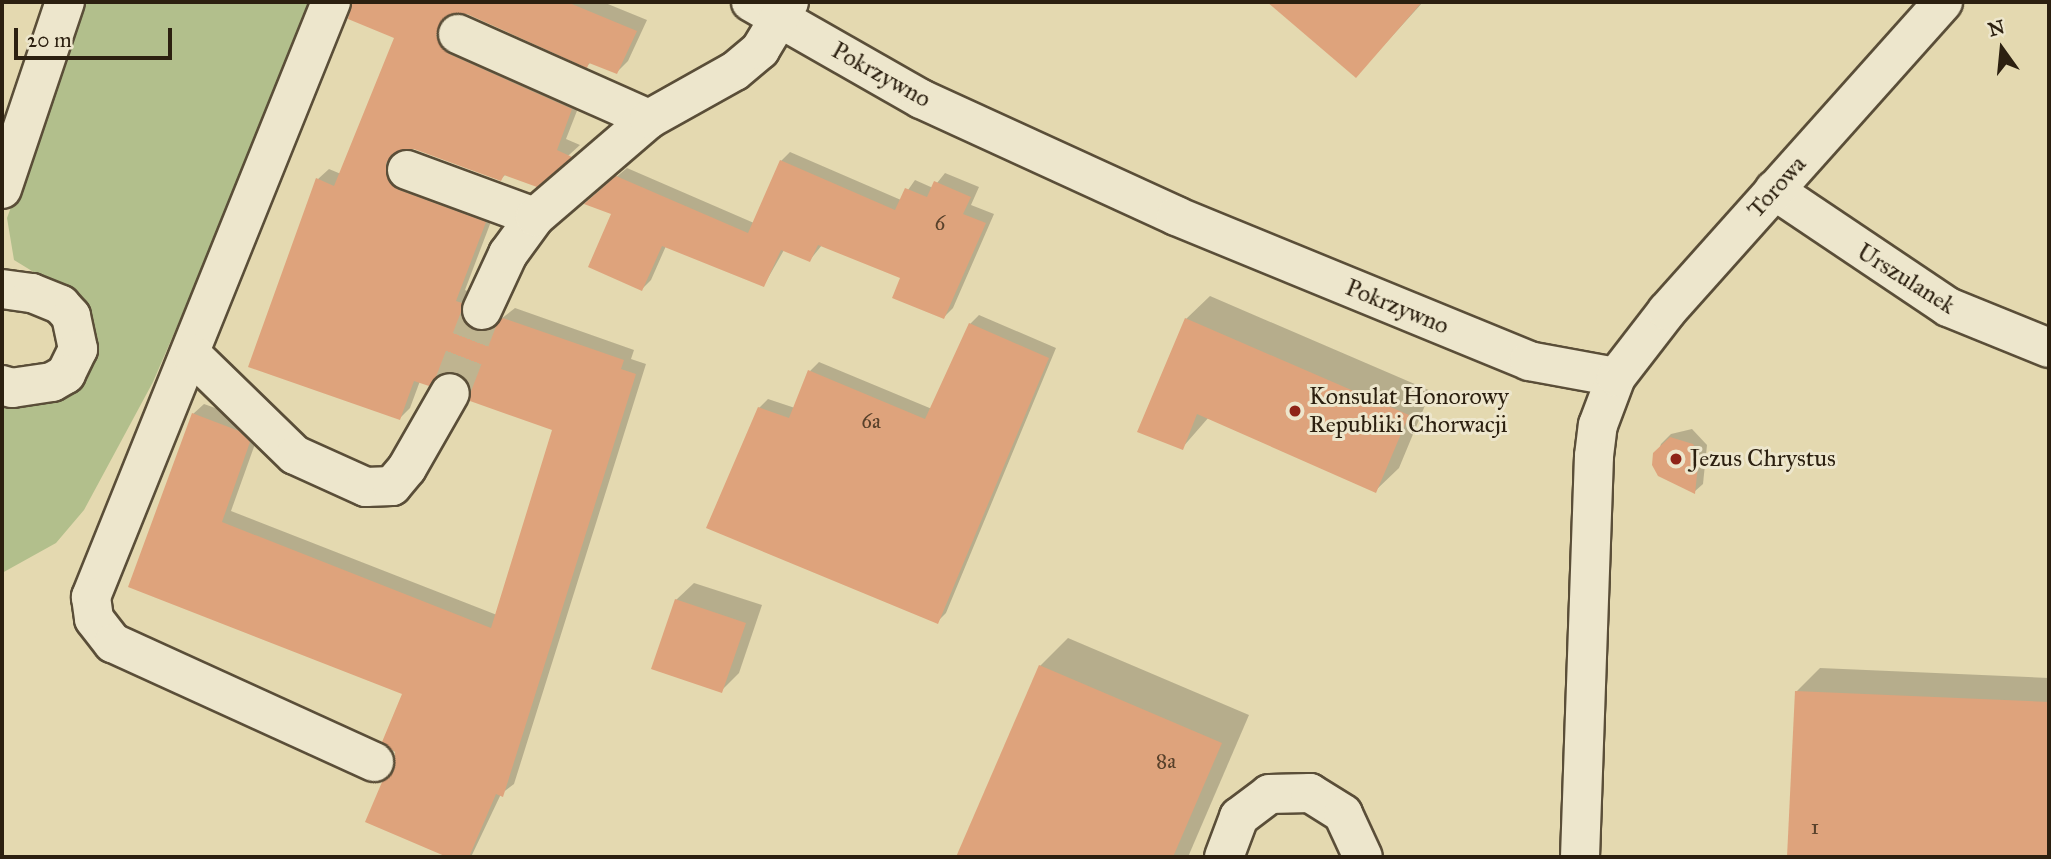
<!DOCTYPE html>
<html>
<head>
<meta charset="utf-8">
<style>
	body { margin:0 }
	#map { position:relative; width:2051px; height:859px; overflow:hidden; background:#e4d9b0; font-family:"IM FELL Great Primer",serif }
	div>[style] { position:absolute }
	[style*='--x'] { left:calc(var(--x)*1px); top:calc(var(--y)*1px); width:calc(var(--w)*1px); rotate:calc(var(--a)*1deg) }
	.green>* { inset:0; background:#b2bf8c }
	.shadow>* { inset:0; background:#0003 }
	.building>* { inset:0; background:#dea37c }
	.minor-tunnel>* { height:38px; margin-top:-19px; transform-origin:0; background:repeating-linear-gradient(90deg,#bfb490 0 38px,transparent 0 57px) }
	.roads { filter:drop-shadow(2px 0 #5a4e38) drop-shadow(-2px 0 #5a4e38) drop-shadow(0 2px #5a4e38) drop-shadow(0 -2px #5a4e38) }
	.minor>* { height:38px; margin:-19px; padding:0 19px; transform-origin:19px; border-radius:19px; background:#ede6cc }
	.dots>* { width:19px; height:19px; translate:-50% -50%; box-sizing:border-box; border:4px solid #ede6cc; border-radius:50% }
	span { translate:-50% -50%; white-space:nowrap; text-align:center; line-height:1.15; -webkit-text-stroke:6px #ede6cc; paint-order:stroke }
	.number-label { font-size:21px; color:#58412b }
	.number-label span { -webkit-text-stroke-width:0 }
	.street-label { font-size:24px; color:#2c2010 }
	.poi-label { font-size:24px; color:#2c2010 }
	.left { translate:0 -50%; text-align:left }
	.frame { position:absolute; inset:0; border:4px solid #2c2010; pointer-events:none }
	.north { position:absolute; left:1967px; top:14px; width:70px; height:70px; -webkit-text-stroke:5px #ede6cc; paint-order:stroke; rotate:345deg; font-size:19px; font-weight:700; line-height:28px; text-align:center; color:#2c2010 }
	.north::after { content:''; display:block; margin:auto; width:24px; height:32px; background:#2c2010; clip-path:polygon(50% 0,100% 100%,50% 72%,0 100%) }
	.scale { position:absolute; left:14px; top:28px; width:158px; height:32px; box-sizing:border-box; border:4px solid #2c2010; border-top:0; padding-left:9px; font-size:21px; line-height:24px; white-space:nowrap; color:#2c2010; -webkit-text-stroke:5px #ede6cc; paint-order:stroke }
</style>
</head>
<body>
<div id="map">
	<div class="green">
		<div style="clip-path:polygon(86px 2px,317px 2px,153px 382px,84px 510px,56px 543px,2px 573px,2px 403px,78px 375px,63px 290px,14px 260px,7px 218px)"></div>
	</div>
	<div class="shadow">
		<div style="clip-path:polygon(368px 2px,603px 2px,647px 20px,628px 61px,617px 72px,591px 62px,587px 66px,467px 12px,451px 14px,446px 24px,582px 98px,566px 139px,580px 145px,536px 185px,506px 174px,501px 179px,414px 148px,396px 151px,400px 173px,495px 211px,465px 290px,472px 293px,475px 312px,497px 322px,515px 308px,634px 350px,631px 359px,646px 364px,514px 784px,501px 794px,471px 857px,452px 857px,367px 821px,396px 770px,405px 693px,130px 586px,193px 414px,204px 404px,249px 420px,260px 430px,231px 511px,497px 615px,554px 429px,451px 369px,440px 372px,428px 384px,420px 381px,410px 408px,400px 418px,318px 179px,329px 169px,341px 174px,396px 37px,360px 22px)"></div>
		<div style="clip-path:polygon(1270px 2px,1423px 2px,1356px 76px)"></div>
		<div style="clip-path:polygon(790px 152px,901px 200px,915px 180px,933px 188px,945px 173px,979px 187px,971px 205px,994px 214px,953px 308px,944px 317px,903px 277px,822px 245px,810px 260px,784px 250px,764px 285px,666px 246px,651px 280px,642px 289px,613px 213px,595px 195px,627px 168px,754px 223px,781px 161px)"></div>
		<div style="clip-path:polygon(1210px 296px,1431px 391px,1399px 468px,1375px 491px,1209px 417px,1182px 448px,1186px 319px)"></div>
		<div style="clip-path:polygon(979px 315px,1056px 348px,946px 613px,937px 622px,759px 408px,768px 399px,795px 408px,810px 371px,819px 362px,932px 409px,970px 324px)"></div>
		<div style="clip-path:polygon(1692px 429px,1707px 445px,1703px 484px,1694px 492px,1654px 464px,1661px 444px,1671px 434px)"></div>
		<div style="clip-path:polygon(694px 583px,762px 605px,739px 673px,721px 691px,676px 600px)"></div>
		<div style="clip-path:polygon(1068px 638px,1249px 715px,1188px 857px,958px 857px,1040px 666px)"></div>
		<div style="clip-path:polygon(1820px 668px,2049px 678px,2049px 857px,1789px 857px,1796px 692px)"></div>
	</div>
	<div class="building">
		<div style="clip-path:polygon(352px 2px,567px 2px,637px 31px,617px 74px,589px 63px,587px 68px,467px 14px,446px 16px,436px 36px,449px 54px,572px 109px,557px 150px,572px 157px,537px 187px,504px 175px,501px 181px,414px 149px,394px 153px,386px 163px,390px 183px,399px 190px,486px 222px,456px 301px,462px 303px,465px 323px,485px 332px,503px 318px,624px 360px,621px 369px,636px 374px,503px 797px,496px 794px,469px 857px,447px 857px,365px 822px,382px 782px,394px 770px,395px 752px,382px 742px,402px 694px,128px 587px,192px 413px,239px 431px,250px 442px,222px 522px,491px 628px,552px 430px,470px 401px,468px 381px,451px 371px,438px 374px,429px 386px,414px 381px,400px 420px,248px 367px,316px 178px,334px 186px,394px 38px,348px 19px)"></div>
		<div style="clip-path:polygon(1267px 2px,1422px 2px,1356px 78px)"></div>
		<div style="clip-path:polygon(780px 160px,895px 210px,905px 188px,927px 197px,934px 181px,971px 197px,963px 214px,986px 223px,944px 319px,892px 298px,900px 278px,818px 245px,810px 262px,781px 250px,764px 287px,662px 246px,642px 291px,588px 267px,611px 214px,584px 204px,616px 176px,748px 233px)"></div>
		<div style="clip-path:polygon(1185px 318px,1409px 415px,1376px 493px,1197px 414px,1183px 450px,1137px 432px)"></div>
		<div style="clip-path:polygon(969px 323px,1049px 358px,938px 624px,706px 528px,758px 407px,789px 418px,808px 370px,925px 419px)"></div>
		<div style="clip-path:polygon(1670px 437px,1693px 444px,1699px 455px,1695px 494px,1658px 476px,1652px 465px,1653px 453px)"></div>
		<div style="clip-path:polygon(675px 599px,746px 623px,722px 693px,651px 669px)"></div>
		<div style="clip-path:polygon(1039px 665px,1222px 743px,1173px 857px,956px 857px)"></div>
		<div style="clip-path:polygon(1795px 691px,2049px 702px,2049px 857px,1787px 857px)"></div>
	</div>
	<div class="minor-tunnel">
		<div style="--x:450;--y:393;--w:89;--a:-68.9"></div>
	</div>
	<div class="roads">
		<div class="minor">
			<div style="--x:331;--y:2;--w:642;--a:111.97"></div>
			<div style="--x:91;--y:597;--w:22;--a:82"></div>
			<div style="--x:94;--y:619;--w:31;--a:52"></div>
			<div style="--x:113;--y:643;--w:287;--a:24.5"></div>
			<div style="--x:751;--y:2;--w:196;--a:29.7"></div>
			<div style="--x:921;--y:99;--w:281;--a:24.6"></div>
			<div style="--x:1176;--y:216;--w:382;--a:22.3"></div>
			<div style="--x:1529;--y:361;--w:88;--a:10.4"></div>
			<div style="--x:458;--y:34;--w:209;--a:24"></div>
			<div style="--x:407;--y:170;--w:136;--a:20.2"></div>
			<div style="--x:2;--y:189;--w:197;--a:-71.4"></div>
			<div style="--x:1774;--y:190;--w:210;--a:33.9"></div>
			<div style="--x:1948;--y:307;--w:109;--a:22.1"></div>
			<div style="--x:2;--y:289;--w:30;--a:8"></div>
			<div style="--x:32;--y:293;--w:31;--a:22"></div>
			<div style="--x:61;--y:305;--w:15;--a:48"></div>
			<div style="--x:71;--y:316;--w:34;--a:78"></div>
			<div style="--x:78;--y:349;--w:28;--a:116"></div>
			<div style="--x:66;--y:374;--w:16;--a:150"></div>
			<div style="--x:52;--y:382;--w:40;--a:171.5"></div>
			<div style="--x:12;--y:388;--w:10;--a:-163"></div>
			<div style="--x:482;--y:310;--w:62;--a:-65.1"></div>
			<div style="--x:508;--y:254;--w:46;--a:-53.9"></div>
			<div style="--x:535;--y:217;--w:150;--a:-40.7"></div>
			<div style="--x:649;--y:119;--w:98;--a:-29.2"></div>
			<div style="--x:735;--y:71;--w:33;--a:-40"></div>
			<div style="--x:760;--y:50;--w:56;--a:-58.9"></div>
			<div style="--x:190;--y:353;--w:146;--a:44.2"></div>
			<div style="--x:295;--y:455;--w:78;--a:24.3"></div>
			<div style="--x:366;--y:487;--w:26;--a:-2"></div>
			<div style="--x:392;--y:486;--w:23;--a:-50"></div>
			<div style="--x:407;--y:468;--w:86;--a:-60.2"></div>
			<div style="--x:1224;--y:857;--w:43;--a:-69.4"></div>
			<div style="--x:1239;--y:817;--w:38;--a:-37"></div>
			<div style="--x:1269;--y:794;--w:41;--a:-1.4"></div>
			<div style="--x:1310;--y:793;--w:39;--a:32"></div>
			<div style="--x:1343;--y:814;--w:47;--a:65.1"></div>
			<div style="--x:1580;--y:857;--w:401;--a:-88"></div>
			<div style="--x:1594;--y:456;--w:31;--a:-83"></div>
			<div style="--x:1598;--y:425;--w:51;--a:-69.4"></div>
			<div style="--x:1616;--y:377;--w:83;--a:-52.3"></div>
			<div style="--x:1667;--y:311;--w:414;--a:-48.2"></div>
		</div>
	</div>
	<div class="dots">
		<div style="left:1295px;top:411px;background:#8f2418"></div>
		<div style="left:1676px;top:459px;background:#8f2418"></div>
	</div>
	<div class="number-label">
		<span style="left:940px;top:223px">6</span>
		<span style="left:871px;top:421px">6a</span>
		<span style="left:1166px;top:761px">8a</span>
		<span style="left:1815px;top:827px">1</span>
	</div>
	<div class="street-label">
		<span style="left:881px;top:75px;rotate:29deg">Pokrzywno</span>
		<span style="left:1777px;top:187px;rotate:-48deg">Torowa</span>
		<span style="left:1906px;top:279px;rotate:32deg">Urszulanek</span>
		<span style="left:1397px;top:307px;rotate:22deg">Pokrzywno</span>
	</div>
	<div class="poi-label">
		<span class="left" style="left:1309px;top:411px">Konsulat Honorowy<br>Republiki Chorwacji</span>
		<span class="left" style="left:1690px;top:459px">Jezus Chrystus</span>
	</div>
	<div class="frame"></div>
	<div class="north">N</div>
	<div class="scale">20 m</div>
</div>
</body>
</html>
